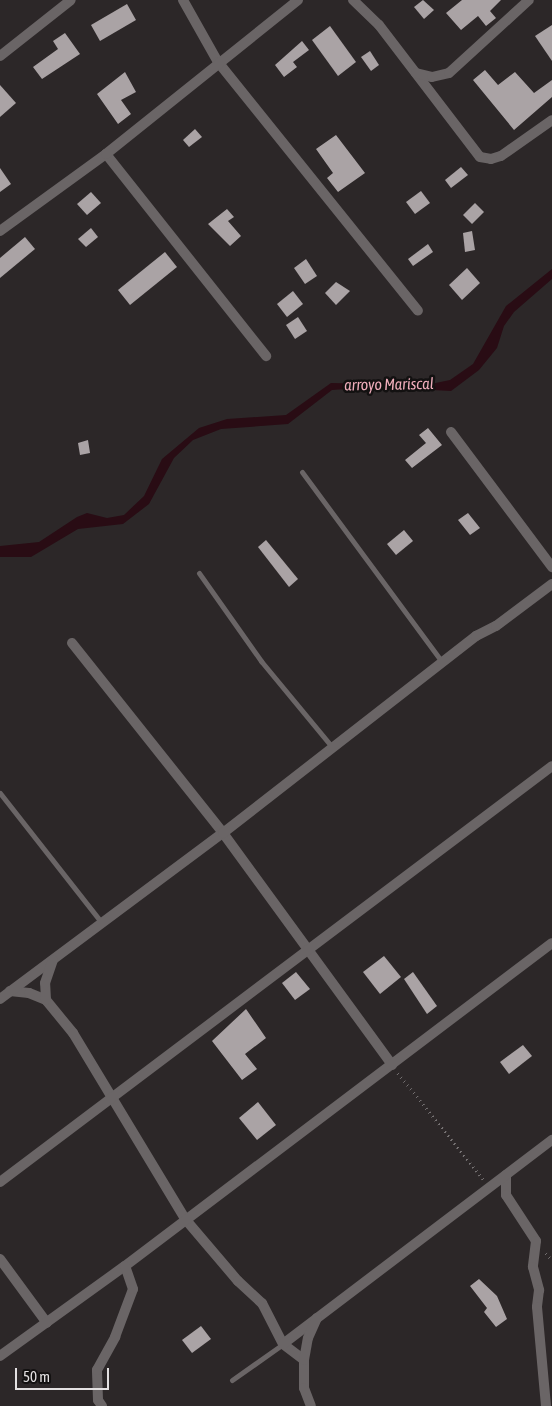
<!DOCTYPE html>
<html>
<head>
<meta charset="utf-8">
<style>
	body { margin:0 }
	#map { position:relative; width:552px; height:1406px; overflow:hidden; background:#2c2728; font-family:"Asap Condensed",sans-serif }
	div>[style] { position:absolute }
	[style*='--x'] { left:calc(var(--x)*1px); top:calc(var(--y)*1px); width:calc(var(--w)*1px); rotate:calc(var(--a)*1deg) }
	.water>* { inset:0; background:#290c14 }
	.building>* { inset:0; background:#aaa3a5 }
	.path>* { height:2.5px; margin-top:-1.25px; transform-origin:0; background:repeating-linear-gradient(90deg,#757172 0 1px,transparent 0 5px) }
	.service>* { height:5px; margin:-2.5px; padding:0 2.5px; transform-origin:2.5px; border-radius:2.5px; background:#6a6566 }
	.minor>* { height:10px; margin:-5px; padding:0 5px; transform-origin:5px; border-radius:5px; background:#6a6566 }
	span { translate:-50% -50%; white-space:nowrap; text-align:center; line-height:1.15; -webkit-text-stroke:5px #131111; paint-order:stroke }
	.water-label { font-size:16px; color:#f0adbb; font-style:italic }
	.scale { position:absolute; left:15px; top:1368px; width:94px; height:22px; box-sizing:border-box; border:2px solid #e3e0e1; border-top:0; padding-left:6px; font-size:15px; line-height:18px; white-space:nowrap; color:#e3e0e1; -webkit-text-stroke:4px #131111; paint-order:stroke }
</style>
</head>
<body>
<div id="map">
	<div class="water">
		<div style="clip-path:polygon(552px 269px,552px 279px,514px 312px,504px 326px,497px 348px,479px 370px,451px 391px,375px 387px,332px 390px,288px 424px,221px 429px,193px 440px,174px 458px,149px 504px,123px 524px,78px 529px,31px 557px,0 557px,0 546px,39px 542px,77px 517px,87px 513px,107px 518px,124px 515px,144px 496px,162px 459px,199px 428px,227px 419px,286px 415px,331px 383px,426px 385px,450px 380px,473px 364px,506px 306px)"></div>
	</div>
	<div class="building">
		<div style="clip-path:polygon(423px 0,434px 10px,424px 19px,414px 7px)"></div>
		<div style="clip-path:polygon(462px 0,501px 0,490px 11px,496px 18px,486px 26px,478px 16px,461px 30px,446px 13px)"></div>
		<div style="clip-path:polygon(127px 4px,136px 20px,100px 41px,91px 25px)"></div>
		<div style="clip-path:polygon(552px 25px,552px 61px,535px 36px)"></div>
		<div style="clip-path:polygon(330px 26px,356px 62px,338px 76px,312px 40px)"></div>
		<div style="clip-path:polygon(65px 33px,80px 54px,42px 79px,33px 67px,58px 49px,53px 41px)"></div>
		<div style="clip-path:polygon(302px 41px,309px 50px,293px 62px,297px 67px,284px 77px,275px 65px)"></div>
		<div style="clip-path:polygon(370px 51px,379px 65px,371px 71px,361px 57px)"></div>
		<div style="clip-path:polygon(485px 70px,498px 85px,515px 72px,534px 93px,552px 80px,552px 97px,514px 130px,473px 80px)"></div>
		<div style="clip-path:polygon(125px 72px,136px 92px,121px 100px,131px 114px,118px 124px,97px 94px)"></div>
		<div style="clip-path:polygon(0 85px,16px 103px,0 117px)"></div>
		<div style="clip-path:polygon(195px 129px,202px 137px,189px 147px,183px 140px)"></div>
		<div style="clip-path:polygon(336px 135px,365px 173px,338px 192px,327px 178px,333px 173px,316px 149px)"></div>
		<div style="clip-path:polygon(461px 167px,468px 175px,451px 188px,445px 180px)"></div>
		<div style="clip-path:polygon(0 168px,11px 184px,0 192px)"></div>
		<div style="clip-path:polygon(421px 191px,430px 203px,415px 214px,406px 202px)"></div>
		<div style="clip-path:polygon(91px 192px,101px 203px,87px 215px,77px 204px)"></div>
		<div style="clip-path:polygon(475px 203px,484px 212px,472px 224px,463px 215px)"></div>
		<div style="clip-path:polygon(227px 209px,234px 217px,228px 221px,241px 236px,230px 246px,208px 224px)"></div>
		<div style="clip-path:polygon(91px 228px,98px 237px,86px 247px,78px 239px)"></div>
		<div style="clip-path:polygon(472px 231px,475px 250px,465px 252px,463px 233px)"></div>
		<div style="clip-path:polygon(25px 237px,35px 249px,0 278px,0 258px)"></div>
		<div style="clip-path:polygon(428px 244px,433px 252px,413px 266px,408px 259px)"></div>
		<div style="clip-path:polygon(165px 252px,177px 267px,130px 305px,118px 290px)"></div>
		<div style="clip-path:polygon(306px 259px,317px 276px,305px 284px,294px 268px)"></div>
		<div style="clip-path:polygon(467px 268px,480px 283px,462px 300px,449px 285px)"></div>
		<div style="clip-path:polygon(336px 282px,350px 291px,336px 305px,325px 293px)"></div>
		<div style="clip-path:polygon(293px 291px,303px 304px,287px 317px,277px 304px)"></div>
		<div style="clip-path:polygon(298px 317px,307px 331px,295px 339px,286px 325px)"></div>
		<div style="clip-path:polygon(428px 428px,442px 445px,412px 468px,405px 460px,426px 443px,419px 435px)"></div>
		<div style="clip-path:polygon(88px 440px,90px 453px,80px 455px,78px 443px)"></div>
		<div style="clip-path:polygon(468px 513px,480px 528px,470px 535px,458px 520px)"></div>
		<div style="clip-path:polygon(404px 530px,413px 541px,396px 555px,387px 544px)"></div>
		<div style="clip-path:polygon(266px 540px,298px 579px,289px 587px,258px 547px)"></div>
		<div style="clip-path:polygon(384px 956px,401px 977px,380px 994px,363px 972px)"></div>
		<div style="clip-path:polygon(296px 972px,310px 989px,295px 1000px,282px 983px)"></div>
		<div style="clip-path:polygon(413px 972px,437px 1006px,427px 1014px,404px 979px)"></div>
		<div style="clip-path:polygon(246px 1009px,266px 1038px,245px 1054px,257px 1069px,242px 1080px,212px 1041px)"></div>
		<div style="clip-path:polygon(523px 1045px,532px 1056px,509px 1074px,500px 1062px)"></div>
		<div style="clip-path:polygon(258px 1102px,276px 1125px,257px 1140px,239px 1118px)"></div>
		<div style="clip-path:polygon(479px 1279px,497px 1296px,507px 1319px,496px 1327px,484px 1312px,487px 1308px,470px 1286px)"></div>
		<div style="clip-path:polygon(201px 1326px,211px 1339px,192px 1353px,182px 1340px)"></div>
	</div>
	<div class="path">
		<div style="--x:398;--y:1073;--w:137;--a:51.2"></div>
		<div style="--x:546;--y:1253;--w:9;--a:49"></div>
	</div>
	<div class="service">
		<div style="--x:302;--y:472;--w:237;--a:53.6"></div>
		<div style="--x:199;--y:573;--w:108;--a:54.8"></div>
		<div style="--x:261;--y:661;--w:113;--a:50.4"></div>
		<div style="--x:0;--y:793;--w:165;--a:51.9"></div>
		<div style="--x:232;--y:1380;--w:62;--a:-35.2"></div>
	</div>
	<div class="minor">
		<div style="--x:183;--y:0;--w:71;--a:60.6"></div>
		<div style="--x:218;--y:62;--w:319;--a:51.2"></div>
		<div style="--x:353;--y:0;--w:36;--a:44"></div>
		<div style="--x:379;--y:25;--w:166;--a:52.6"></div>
		<div style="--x:480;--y:157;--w:11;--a:10"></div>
		<div style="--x:491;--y:159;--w:10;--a:-17"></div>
		<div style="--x:501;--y:156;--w:62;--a:-35.2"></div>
		<div style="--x:0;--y:56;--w:90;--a:-38.3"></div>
		<div style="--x:416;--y:73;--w:16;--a:14"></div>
		<div style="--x:432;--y:77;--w:17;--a:-13"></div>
		<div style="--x:449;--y:73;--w:108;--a:-42.4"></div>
		<div style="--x:106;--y:154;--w:258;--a:51.6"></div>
		<div style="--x:0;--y:231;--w:131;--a:-36"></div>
		<div style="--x:106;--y:154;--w:246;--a:-38.7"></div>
		<div style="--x:451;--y:432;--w:169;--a:53.2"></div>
		<div style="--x:72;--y:643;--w:243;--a:51.5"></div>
		<div style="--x:223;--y:833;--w:287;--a:53.9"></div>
		<div style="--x:10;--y:991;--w:19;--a:6"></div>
		<div style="--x:29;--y:993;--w:18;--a:22"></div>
		<div style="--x:46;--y:1000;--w:43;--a:50.7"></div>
		<div style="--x:73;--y:1033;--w:218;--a:58.9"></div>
		<div style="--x:186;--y:1220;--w:80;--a:49.6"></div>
		<div style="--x:238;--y:1281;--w:33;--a:43"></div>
		<div style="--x:262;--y:1303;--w:46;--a:62.9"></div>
		<div style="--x:283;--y:1344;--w:26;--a:37"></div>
		<div style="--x:304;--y:1360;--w:28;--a:90"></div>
		<div style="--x:304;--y:1388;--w:19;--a:69"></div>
		<div style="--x:0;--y:999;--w:278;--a:-36.7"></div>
		<div style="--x:223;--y:833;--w:321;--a:-37.9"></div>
		<div style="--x:476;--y:636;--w:22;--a:-27"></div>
		<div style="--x:496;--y:626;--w:70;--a:-36.9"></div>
		<div style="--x:46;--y:1000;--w:17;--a:-93"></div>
		<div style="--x:45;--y:983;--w:24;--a:-71"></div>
		<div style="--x:506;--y:1175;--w:20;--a:90"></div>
		<div style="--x:506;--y:1195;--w:55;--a:56.9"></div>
		<div style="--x:536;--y:1241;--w:26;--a:97"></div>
		<div style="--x:533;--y:1267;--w:24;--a:75"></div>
		<div style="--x:539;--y:1290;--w:17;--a:97"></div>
		<div style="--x:537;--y:1307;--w:99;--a:84.8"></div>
		<div style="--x:0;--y:1182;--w:691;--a:-37"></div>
		<div style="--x:0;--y:1259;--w:79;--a:53.7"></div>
		<div style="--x:283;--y:1344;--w:338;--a:-37.2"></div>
		<div style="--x:0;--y:1356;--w:154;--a:-35.8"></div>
		<div style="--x:125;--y:1266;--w:535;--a:-37.11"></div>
		<div style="--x:304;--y:1360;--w:22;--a:-80"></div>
		<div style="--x:308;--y:1338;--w:22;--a:-66"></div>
		<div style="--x:102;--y:1406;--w:7;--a:-124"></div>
		<div style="--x:98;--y:1400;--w:30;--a:-92"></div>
		<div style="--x:97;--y:1370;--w:38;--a:-61"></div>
		<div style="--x:115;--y:1337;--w:51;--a:-69.4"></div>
		<div style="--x:133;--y:1289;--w:24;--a:-109"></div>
	</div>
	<div class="water-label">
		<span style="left:389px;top:384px;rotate:-1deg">arroyo Mariscal</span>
	</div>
	<div class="scale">50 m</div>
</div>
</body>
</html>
